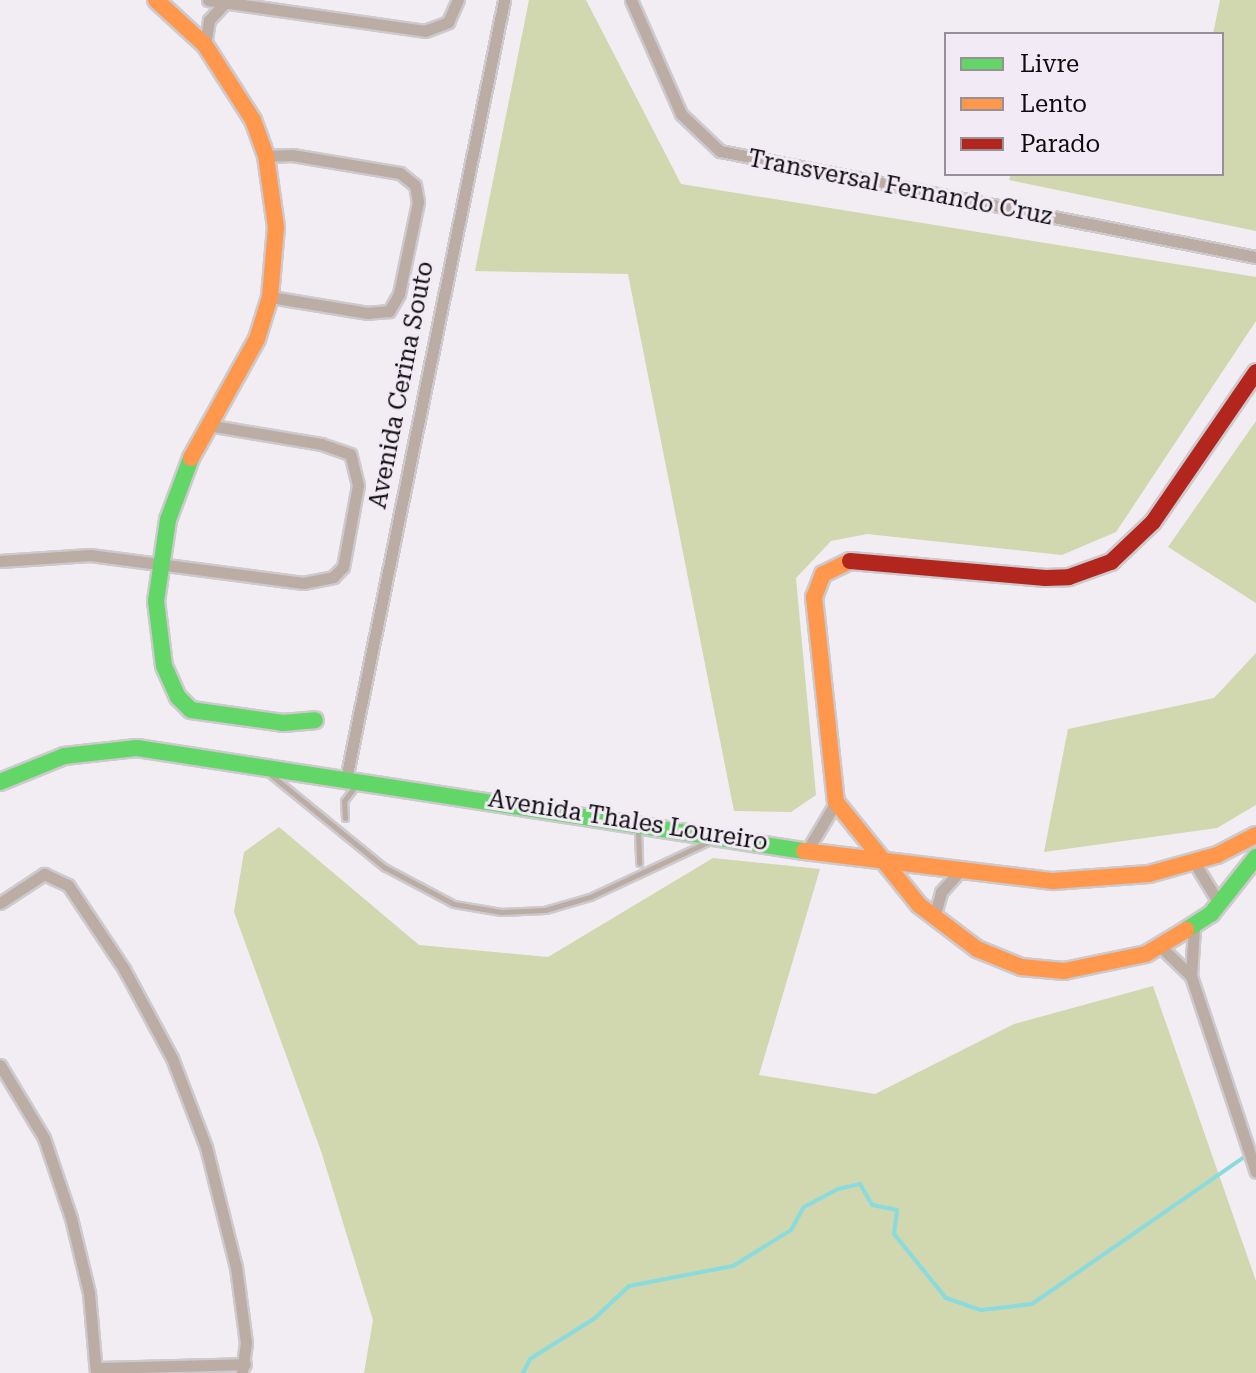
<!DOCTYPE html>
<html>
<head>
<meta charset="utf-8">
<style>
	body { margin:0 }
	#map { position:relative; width:1256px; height:1373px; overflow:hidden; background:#f1edf3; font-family:"Roboto Serif",serif }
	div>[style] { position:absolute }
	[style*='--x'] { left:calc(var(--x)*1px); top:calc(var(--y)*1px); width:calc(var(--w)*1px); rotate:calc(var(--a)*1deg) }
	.forest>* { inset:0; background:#d1d7ae }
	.stream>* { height:4px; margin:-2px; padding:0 2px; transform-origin:2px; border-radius:2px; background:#89dbde }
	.roads { filter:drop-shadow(2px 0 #cdcace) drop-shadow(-2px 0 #cdcace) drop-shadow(0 2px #cdcace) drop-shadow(0 -2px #cdcace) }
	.lane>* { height:5px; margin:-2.5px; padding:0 2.5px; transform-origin:2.5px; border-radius:2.5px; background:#bbaca4 }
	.street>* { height:11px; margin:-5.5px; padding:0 5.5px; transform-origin:5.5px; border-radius:5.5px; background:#bbaca4 }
	.fast>* { height:16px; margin:-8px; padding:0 8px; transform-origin:8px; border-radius:8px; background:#63d668 }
	.slow>* { height:16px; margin:-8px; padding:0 8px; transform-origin:8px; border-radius:8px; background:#ff974d }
	.jam>* { height:16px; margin:-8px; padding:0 8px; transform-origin:8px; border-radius:8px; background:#b3261e }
	span { translate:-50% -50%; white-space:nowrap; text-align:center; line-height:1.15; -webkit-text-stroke:6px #f2ebf5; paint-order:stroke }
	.street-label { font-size:24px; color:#0d0b0e }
	.legend { position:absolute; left:944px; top:32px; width:280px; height:144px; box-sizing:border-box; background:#f2ebf5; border:2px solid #969199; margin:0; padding:10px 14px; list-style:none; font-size:24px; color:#0d0b0e }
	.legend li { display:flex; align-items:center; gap:16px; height:40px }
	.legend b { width:40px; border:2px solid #969199 }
</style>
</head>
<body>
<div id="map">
	<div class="forest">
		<div style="clip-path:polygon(529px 0,586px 0,681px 184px,1256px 277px,1256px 321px,1116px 532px,1062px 555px,867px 534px,831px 541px,796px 578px,816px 795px,791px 812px,734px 811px,628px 274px,475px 271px)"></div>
		<div style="clip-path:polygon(1220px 0,1256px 0,1256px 231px,1009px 180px,1011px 174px,1222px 174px,1222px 34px,1213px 34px)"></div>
		<div style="clip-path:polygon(1256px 421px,1256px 603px,1168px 547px)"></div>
		<div style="clip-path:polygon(1256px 653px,1256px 805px,1217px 828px,1044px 852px,1068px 729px,1214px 698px)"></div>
		<div style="clip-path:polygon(279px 827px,419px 945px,548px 957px,713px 858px,820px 869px,759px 1075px,875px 1094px,1014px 1024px,1153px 986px,1256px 1281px,1256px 1373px,364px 1373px,373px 1320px,321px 1151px,234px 912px,244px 852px)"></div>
	</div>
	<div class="stream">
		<div style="--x:523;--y:1373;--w:16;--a:-63"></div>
		<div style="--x:530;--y:1359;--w:77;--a:-32.2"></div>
		<div style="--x:595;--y:1318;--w:47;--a:-43.3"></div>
		<div style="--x:629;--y:1286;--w:106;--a:-10.9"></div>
		<div style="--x:733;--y:1266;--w:68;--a:-31.8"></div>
		<div style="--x:791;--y:1230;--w:26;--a:-61"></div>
		<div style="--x:804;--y:1207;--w:38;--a:-28"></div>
		<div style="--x:838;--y:1189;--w:23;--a:-13"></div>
		<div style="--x:860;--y:1184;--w:24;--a:60"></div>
		<div style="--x:872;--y:1205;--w:25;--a:11"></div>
		<div style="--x:897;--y:1210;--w:24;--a:97"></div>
		<div style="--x:894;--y:1234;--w:82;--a:50.9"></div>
		<div style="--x:946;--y:1298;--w:37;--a:19"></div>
		<div style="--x:981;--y:1310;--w:51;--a:-6.7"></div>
		<div style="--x:1032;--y:1304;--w:272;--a:-34.7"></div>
	</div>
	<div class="roads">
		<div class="lane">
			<div style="--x:271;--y:775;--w:146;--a:39.2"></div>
			<div style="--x:384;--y:867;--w:79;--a:27.9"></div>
			<div style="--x:454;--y:904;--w:48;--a:9.7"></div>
			<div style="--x:501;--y:912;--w:44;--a:-2.6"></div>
			<div style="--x:545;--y:910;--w:47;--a:-16.1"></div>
			<div style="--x:590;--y:897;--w:130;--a:-25"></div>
			<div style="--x:345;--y:818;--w:17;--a:-93"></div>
			<div style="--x:344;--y:801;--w:20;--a:-53"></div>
			<div style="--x:638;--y:829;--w:34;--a:88"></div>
		</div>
		<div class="street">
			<div style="--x:208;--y:0;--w:219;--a:8.1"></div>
			<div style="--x:425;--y:31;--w:25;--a:-21"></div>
			<div style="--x:448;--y:22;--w:24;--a:-66"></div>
			<div style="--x:631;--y:0;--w:124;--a:66.3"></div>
			<div style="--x:681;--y:114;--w:54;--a:43.5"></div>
			<div style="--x:720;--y:151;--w:546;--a:11.19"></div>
			<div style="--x:205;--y:45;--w:25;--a:-81"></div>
			<div style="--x:209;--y:20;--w:23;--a:-47"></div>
			<div style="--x:266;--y:156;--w:26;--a:-2"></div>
			<div style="--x:292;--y:155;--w:109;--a:9.5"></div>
			<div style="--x:400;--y:173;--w:19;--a:39"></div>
			<div style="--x:415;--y:185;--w:17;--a:80"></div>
			<div style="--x:418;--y:202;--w:94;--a:101.7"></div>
			<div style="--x:399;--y:294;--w:20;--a:120"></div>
			<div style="--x:389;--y:311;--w:21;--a:175"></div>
			<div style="--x:368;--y:313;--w:99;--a:-170.7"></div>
			<div style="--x:0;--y:561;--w:90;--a:-3.8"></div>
			<div style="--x:90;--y:555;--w:215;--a:7.5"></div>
			<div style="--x:303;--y:583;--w:31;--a:-11"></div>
			<div style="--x:333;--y:577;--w:14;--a:-45"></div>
			<div style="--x:343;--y:567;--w:83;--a:-79.6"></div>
			<div style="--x:358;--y:485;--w:32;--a:-104"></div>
			<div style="--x:350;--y:454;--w:31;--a:-161"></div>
			<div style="--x:321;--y:444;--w:115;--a:-170.5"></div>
			<div style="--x:346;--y:779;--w:795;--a:-78.53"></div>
			<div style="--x:808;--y:849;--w:55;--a:-59.2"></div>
			<div style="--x:1194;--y:862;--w:50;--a:58.8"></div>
			<div style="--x:0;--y:903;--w:53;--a:-33.4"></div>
			<div style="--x:44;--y:874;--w:26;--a:25"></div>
			<div style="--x:68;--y:885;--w:101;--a:56.3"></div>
			<div style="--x:124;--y:969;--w:101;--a:61.7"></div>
			<div style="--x:172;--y:1058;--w:95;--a:69.1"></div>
			<div style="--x:206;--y:1147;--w:124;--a:76"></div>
			<div style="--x:236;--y:1267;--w:77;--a:82.5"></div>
			<div style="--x:246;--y:1343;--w:30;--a:98"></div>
			<div style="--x:934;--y:917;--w:26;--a:-74"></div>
			<div style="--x:941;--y:892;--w:28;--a:-48"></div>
			<div style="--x:1194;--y:928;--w:48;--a:93.6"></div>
			<div style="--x:1191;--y:976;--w:206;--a:71.7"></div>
			<div style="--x:1161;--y:947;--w:42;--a:44"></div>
			<div style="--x:0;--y:1065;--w:85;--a:58.9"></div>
			<div style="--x:44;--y:1138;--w:84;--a:71.4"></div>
			<div style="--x:71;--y:1218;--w:77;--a:76.5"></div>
			<div style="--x:89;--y:1293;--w:80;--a:85"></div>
			<div style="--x:96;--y:1368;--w:149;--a:-1.5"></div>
		</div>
		<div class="fast">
			<div style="--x:191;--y:458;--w:66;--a:110.4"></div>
			<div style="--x:168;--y:520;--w:82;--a:98.4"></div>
			<div style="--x:156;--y:601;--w:65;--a:83"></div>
			<div style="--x:164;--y:666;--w:34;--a:66"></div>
			<div style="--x:178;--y:697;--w:18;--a:45"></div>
			<div style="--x:191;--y:710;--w:93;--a:8"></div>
			<div style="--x:283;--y:723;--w:32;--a:-5"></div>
			<div style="--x:0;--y:782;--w:69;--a:-22.1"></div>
			<div style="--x:64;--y:756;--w:73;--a:-6.3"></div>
			<div style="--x:137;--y:748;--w:675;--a:8.78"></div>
			<div style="--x:1186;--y:930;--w:30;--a:-33"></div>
			<div style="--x:1211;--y:914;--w:73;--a:-51.7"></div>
		</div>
		<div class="slow">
			<div style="--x:156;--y:0;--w:67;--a:42.6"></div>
			<div style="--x:205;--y:45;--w:89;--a:57.4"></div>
			<div style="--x:253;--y:120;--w:38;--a:70"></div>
			<div style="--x:266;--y:156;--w:72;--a:82"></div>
			<div style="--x:276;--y:227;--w:70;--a:94.9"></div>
			<div style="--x:270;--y:297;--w:44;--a:107.2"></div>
			<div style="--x:257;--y:339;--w:136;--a:119"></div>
			<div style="--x:850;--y:561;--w:30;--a:154"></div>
			<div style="--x:823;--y:574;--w:25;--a:111"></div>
			<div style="--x:814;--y:597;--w:206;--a:83.9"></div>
			<div style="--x:836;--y:802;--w:132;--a:51.1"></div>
			<div style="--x:919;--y:905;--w:73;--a:37.2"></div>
			<div style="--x:977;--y:949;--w:48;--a:22.2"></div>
			<div style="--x:1021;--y:967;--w:43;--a:5.3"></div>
			<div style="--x:1064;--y:971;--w:84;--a:-11.7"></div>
			<div style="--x:1146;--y:954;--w:47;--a:-31"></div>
			<div style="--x:804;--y:851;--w:251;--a:6.9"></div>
			<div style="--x:1053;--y:881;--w:96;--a:-4.2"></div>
			<div style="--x:1149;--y:874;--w:71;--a:-15.6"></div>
			<div style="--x:1217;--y:855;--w:44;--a:-27.1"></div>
		</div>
		<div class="jam">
			<div style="--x:850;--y:561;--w:196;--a:5"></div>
			<div style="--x:1045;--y:578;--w:24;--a:-2"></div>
			<div style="--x:1069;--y:577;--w:45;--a:-19.7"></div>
			<div style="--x:1111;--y:562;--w:58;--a:-43.6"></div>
			<div style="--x:1153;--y:522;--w:182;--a:-55.5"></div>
		</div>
	</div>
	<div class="street-label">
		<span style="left:900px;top:188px;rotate:11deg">Transversal Fernando Cruz</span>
		<span style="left:402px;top:385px;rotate:-79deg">Avenida Cerina Souto</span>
		<span style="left:628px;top:821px;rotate:9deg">Avenida Thales Loureiro</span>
	</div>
	<ul class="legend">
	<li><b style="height:10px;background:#63d668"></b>Livre</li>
	<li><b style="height:10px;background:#ff974d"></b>Lento</li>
	<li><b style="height:10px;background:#b3261e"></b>Parado</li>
	</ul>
</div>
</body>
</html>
